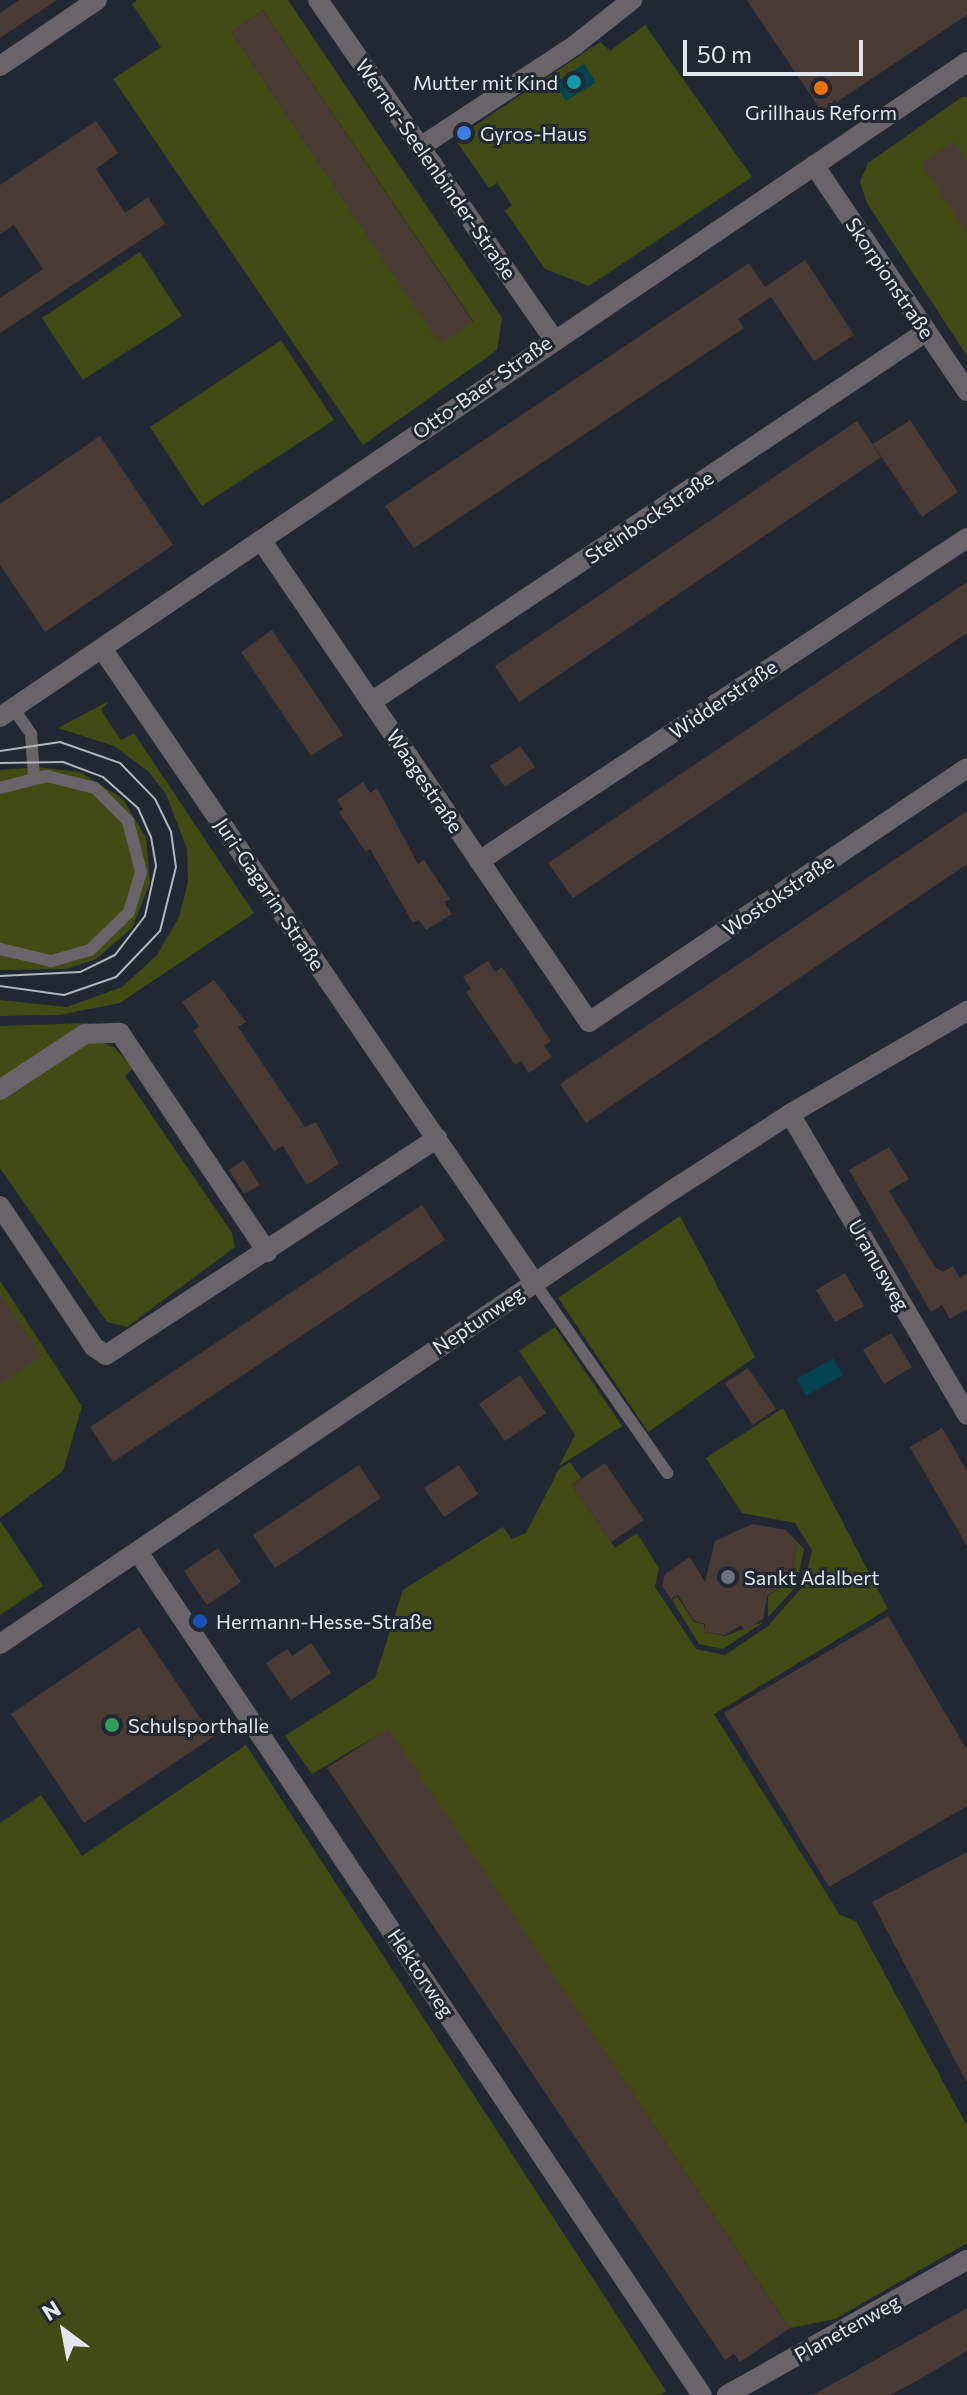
<!DOCTYPE html>
<html>
<head>
<meta charset="utf-8">
<style>
	body { margin:0 }
	#map { position:relative; width:967px; height:2395px; overflow:hidden; background:#212733; font-family:Commissioner,sans-serif }
	div>[style] { position:absolute }
	[style*='--x'] { left:calc(var(--x)*1px); top:calc(var(--y)*1px); width:calc(var(--w)*1px); rotate:calc(var(--a)*1deg) }
	.green>* { inset:0; background:#434b15 }
	.water>* { inset:0; background:#024350 }
	.building>* { inset:0; background:#4a3c34 }
	.lane>* { height:12px; margin:-6px; padding:0 6px; transform-origin:6px; border-radius:6px; background:#68646a }
	.street>* { height:20px; margin:-10px; padding:0 10px; transform-origin:10px; border-radius:10px; background:#68646a }
	.tram>* { height:2px; margin:-1px; padding:0 1px; transform-origin:1px; border-radius:1px; background:#b1b5be }
	.dots>* { width:22px; height:22px; translate:-50% -50%; box-sizing:border-box; border:4px solid #212733; border-radius:50% }
	span { translate:-50% -50%; white-space:nowrap; text-align:center; line-height:1.15; -webkit-text-stroke:6px #212733; paint-order:stroke }
	.poi-label { font-size:20px; color:#e2e6ee }
	.right { translate:-100% -50%; text-align:right }
	.left { translate:0 -50%; text-align:left }
	.street-label { font-size:20px; color:#e2e6ee }
	.north { position:absolute; left:24px; top:2291px; width:80px; height:80px; -webkit-text-stroke:6px #212733; paint-order:stroke; rotate:328deg; font-size:22px; font-weight:700; line-height:32px; text-align:center; color:#e2e6ee }
	.north::after { content:''; display:block; margin:auto; width:28px; height:36px; background:#e2e6ee; clip-path:polygon(50% 0,100% 100%,50% 72%,0 100%) }
	.scale { position:absolute; left:683px; top:40px; width:180px; height:36px; box-sizing:border-box; border:4px solid #e2e6ee; border-top:0; padding-left:10px; font-size:24px; line-height:28px; white-space:nowrap; color:#e2e6ee; -webkit-text-stroke:6px #212733; paint-order:stroke }
</style>
</head>
<body>
<div id="map">
	<div class="green">
		<div style="clip-path:polygon(evenodd,137px 0,288px 0,502px 318px,497px 350px,363px 445px,113px 79px,161px 47px,132px 4px,137px 0,263px 10px,473px 321px,440px 343px,231px 32px,263px 10px)"></div>
		<div style="clip-path:polygon(645px 25px,752px 177px,589px 286px,545px 269px,505px 211px,512px 205px,497px 183px,489px 188px,455px 139px,600px 42px,610px 51px)"></div>
		<div style="clip-path:polygon(962px 97px,967px 97px,967px 356px,867px 203px,860px 182px,868px 163px)"></div>
		<div style="clip-path:polygon(140px 252px,182px 316px,83px 380px,42px 318px)"></div>
		<div style="clip-path:polygon(281px 340px,334px 420px,202px 506px,150px 427px)"></div>
		<div style="clip-path:polygon(109px 701px,101px 710px,121px 740px,134px 733px,254px 913px,120px 1003px,59px 1015px,0 1016px,0 1000px,67px 1007px,122px 987px,157px 955px,179px 917px,188px 882px,187px 849px,166px 794px,148px 771px,114px 746px,58px 728px)"></div>
		<div style="clip-path:polygon(37px 767px,80px 772px,123px 799px,146px 838px,150px 883px,132px 928px,96px 959px,66px 969px,0 970px,0 770px)"></div>
		<div style="clip-path:polygon(89px 1023px,0 1082px,0 1026px)"></div>
		<div style="clip-path:polygon(101px 1042px,115px 1048px,133px 1068px,125px 1076px,232px 1233px,235px 1247px,127px 1327px,107px 1322px,0 1168px,0 1099px,82px 1044px)"></div>
		<div style="clip-path:polygon(680px 1216px,755px 1357px,648px 1432px,558px 1298px)"></div>
		<div style="clip-path:polygon(0 1281px,82px 1406px,63px 1471px,0 1518px)"></div>
		<div style="clip-path:polygon(555px 1327px,622px 1426px,559px 1466px,575px 1435px,519px 1351px)"></div>
		<div style="clip-path:polygon(783px 1408px,888px 1609px,714px 1714px,840px 1915px,856px 1921px,967px 2126px,967px 2243px,835px 2319px,790px 2328px,388px 1729px,312px 1774px,285px 1736px,375px 1678px,403px 1590px,503px 1527px,512px 1539px,526px 1533px,559px 1469px,570px 1462px,581px 1478px,572px 1485px,615px 1548px,637px 1533px,659px 1568px,655px 1587px,696px 1649px,725px 1655px,768px 1626px,804px 1585px,812px 1550px,795px 1523px,742px 1513px,706px 1458px)"></div>
		<div style="clip-path:polygon(0 1521px,43px 1586px,0 1615px)"></div>
		<div style="clip-path:polygon(787px 1531px,804px 1549px,796px 1587px,768px 1617px,768px 1596px,791px 1580px,797px 1546px)"></div>
		<div style="clip-path:polygon(677px 1596px,694px 1622px,704px 1624px,704px 1632px,725px 1636px,765px 1621px,723px 1649px,699px 1644px,672px 1600px)"></div>
		<div style="clip-path:polygon(246px 1745px,666px 2391px,659px 2395px,0 2395px,0 1823px,41px 1795px,82px 1856px)"></div>
	</div>
	<div class="water">
		<div style="clip-path:polygon(584px 64px,596px 82px,566px 101px,554px 83px)"></div>
		<div style="clip-path:polygon(833px 1358px,843px 1375px,806px 1396px,797px 1379px)"></div>
	</div>
	<div class="building">
		<div style="clip-path:polygon(19px 0,57px 0,0 38px,0 13px)"></div>
		<div style="clip-path:polygon(747px 0,967px 0,967px 15px,822px 112px)"></div>
		<div style="clip-path:polygon(263px 10px,473px 322px,440px 344px,231px 32px)"></div>
		<div style="clip-path:polygon(96px 121px,118px 153px,96px 169px,125px 213px,148px 197px,165px 224px,0 333px,0 298px,43px 269px,14px 225px,0 234px,0 185px)"></div>
		<div style="clip-path:polygon(955px 141px,967px 162px,967px 233px,921px 163px)"></div>
		<div style="clip-path:polygon(805px 260px,854px 335px,814px 361px,771px 297px,738px 319px,744px 328px,414px 548px,385px 506px,749px 263px,765px 287px)"></div>
		<div style="clip-path:polygon(910px 420px,958px 492px,922px 517px,873px 444px)"></div>
		<div style="clip-path:polygon(857px 421px,881px 457px,519px 702px,495px 666px)"></div>
		<div style="clip-path:polygon(100px 436px,173px 545px,45px 632px,0 565px,0 504px)"></div>
		<div style="clip-path:polygon(967px 582px,967px 633px,573px 898px,548px 863px)"></div>
		<div style="clip-path:polygon(272px 630px,343px 735px,311px 756px,241px 652px)"></div>
		<div style="clip-path:polygon(520px 746px,535px 767px,505px 787px,490px 766px)"></div>
		<div style="clip-path:polygon(363px 782px,370px 793px,377px 788px,418px 864px,424px 860px,450px 899px,444px 902px,452px 914px,426px 930px,419px 920px,413px 923px,370px 849px,366px 852px,339px 812px,343px 809px,337px 800px)"></div>
		<div style="clip-path:polygon(967px 811px,967px 864px,586px 1123px,560px 1084px)"></div>
		<div style="clip-path:polygon(488px 961px,495px 972px,502px 967px,551px 1041px,544px 1046px,552px 1057px,529px 1073px,521px 1061px,515px 1065px,466px 992px,471px 989px,463px 977px)"></div>
		<div style="clip-path:polygon(214px 980px,246px 1022px,238px 1027px,305px 1127px,316px 1122px,339px 1164px,307px 1185px,283px 1146px,274px 1151px,193px 1031px,199px 1026px,182px 1002px)"></div>
		<div style="clip-path:polygon(889px 1147px,909px 1179px,889px 1191px,935px 1267px,943px 1272px,953px 1266px,960px 1278px,967px 1273px,967px 1309px,950px 1319px,942px 1305px,931px 1312px,849px 1170px)"></div>
		<div style="clip-path:polygon(244px 1160px,260px 1185px,244px 1194px,229px 1170px)"></div>
		<div style="clip-path:polygon(422px 1205px,445px 1240px,113px 1462px,90px 1427px)"></div>
		<div style="clip-path:polygon(845px 1273px,864px 1306px,835px 1322px,816px 1290px)"></div>
		<div style="clip-path:polygon(0 1294px,42px 1356px,0 1384px)"></div>
		<div style="clip-path:polygon(891px 1333px,912px 1367px,884px 1384px,863px 1350px)"></div>
		<div style="clip-path:polygon(748px 1368px,776px 1409px,753px 1425px,725px 1383px)"></div>
		<div style="clip-path:polygon(520px 1375px,546px 1413px,505px 1441px,479px 1404px)"></div>
		<div style="clip-path:polygon(942px 1428px,967px 1471px,967px 1546px,910px 1447px)"></div>
		<div style="clip-path:polygon(605px 1463px,644px 1520px,611px 1542px,572px 1485px)"></div>
		<div style="clip-path:polygon(359px 1465px,381px 1498px,275px 1568px,253px 1535px)"></div>
		<div style="clip-path:polygon(459px 1465px,478px 1494px,444px 1517px,424px 1488px)"></div>
		<div style="clip-path:polygon(752px 1524px,786px 1530px,797px 1546px,791px 1580px,767px 1596px,763px 1619px,745px 1631px,741px 1625px,725px 1635px,704px 1632px,705px 1624px,694px 1621px,678px 1595px,671px 1599px,662px 1586px,665px 1574px,690px 1557px,705px 1582px,715px 1541px)"></div>
		<div style="clip-path:polygon(218px 1548px,241px 1582px,207px 1605px,184px 1571px)"></div>
		<div style="clip-path:polygon(888px 1616px,967px 1750px,967px 1806px,829px 1887px,724px 1713px)"></div>
		<div style="clip-path:polygon(139px 1627px,213px 1737px,84px 1823px,11px 1714px)"></div>
		<div style="clip-path:polygon(311px 1643px,331px 1673px,291px 1700px,266px 1663px,288px 1649px,292px 1656px)"></div>
		<div style="clip-path:polygon(388px 1728px,790px 2328px,740px 2362px,734px 2354px,725px 2360px,327px 1768px)"></div>
		<div style="clip-path:polygon(967px 1852px,967px 2083px,872px 1902px)"></div>
		<div style="clip-path:polygon(967px 2308px,967px 2351px,920px 2379px,890px 2395px,813px 2395px)"></div>
	</div>
	<div class="lane">
		<div style="--x:13;--y:708;--w:32;--a:55"></div>
		<div style="--x:31;--y:734;--w:43;--a:86"></div>
		<div style="--x:0;--y:788;--w:49;--a:-14.3"></div>
		<div style="--x:47;--y:776;--w:49;--a:14"></div>
		<div style="--x:95;--y:788;--w:47;--a:45"></div>
		<div style="--x:128;--y:821;--w:53;--a:75.7"></div>
		<div style="--x:141;--y:872;--w:42;--a:106.7"></div>
		<div style="--x:129;--y:912;--w:54;--a:135.7"></div>
		<div style="--x:90;--y:950;--w:41;--a:164.2"></div>
		<div style="--x:51;--y:961;--w:52;--a:-166.8"></div>
		<div style="--x:534;--y:1282;--w:233;--a:55.1"></div>
	</div>
	<div class="street">
		<div style="--x:318;--y:0;--w:412;--a:55.2"></div>
		<div style="--x:0;--y:66;--w:117;--a:-34.2"></div>
		<div style="--x:423;--y:145;--w:182;--a:-33.3"></div>
		<div style="--x:575;--y:45;--w:73;--a:-38.3"></div>
		<div style="--x:814;--y:165;--w:273;--a:55.9"></div>
		<div style="--x:261;--y:540;--w:583;--a:55.76"></div>
		<div style="--x:589;--y:1022;--w:455;--a:-33.9"></div>
		<div style="--x:103;--y:650;--w:765;--a:55.71"></div>
		<div style="--x:371;--y:702;--w:668;--a:-33.71"></div>
		<div style="--x:0;--y:717;--w:1168;--a:-34.11"></div>
		<div style="--x:479;--y:861;--w:585;--a:-33.5"></div>
		<div style="--x:0;--y:1090;--w:102;--a:-33.4"></div>
		<div style="--x:85;--y:1034;--w:35;--a:-2"></div>
		<div style="--x:120;--y:1033;--w:264;--a:56.1"></div>
		<div style="--x:790;--y:1114;--w:349;--a:59.5"></div>
		<div style="--x:0;--y:1206;--w:169;--a:56.3"></div>
		<div style="--x:94;--y:1347;--w:14;--a:34"></div>
		<div style="--x:106;--y:1355;--w:396;--a:-33.2"></div>
		<div style="--x:138;--y:1552;--w:1014;--a:56.22"></div>
		<div style="--x:0;--y:1644;--w:810;--a:-34.02"></div>
		<div style="--x:671;--y:1191;--w:142;--a:-32.9"></div>
		<div style="--x:790;--y:1114;--w:205;--a:-30.2"></div>
		<div style="--x:727;--y:2395;--w:275;--a:-29.4"></div>
	</div>
	<div class="tram">
		<div style="--x:0;--y:751;--w:61;--a:-8.5"></div>
		<div style="--x:60;--y:742;--w:64;--a:19.3"></div>
		<div style="--x:120;--y:763;--w:50;--a:45.8"></div>
		<div style="--x:155;--y:799;--w:37;--a:64"></div>
		<div style="--x:171;--y:832;--w:35;--a:82"></div>
		<div style="--x:176;--y:867;--w:66;--a:104"></div>
		<div style="--x:160;--y:931;--w:64;--a:133.7"></div>
		<div style="--x:116;--y:977;--w:55;--a:160.9"></div>
		<div style="--x:64;--y:995;--w:65;--a:-172"></div>
		<div style="--x:0;--y:763;--w:63;--a:-0.9"></div>
		<div style="--x:63;--y:762;--w:43;--a:20.6"></div>
		<div style="--x:103;--y:777;--w:47;--a:41.5"></div>
		<div style="--x:138;--y:808;--w:32;--a:66"></div>
		<div style="--x:151;--y:837;--w:29;--a:80"></div>
		<div style="--x:156;--y:866;--w:51;--a:102.4"></div>
		<div style="--x:145;--y:916;--w:49;--a:127.6"></div>
		<div style="--x:115;--y:955;--w:39;--a:154"></div>
		<div style="--x:80;--y:972;--w:80;--a:177.1"></div>
	</div>
	<div class="dots">
		<div style="left:574px;top:82px;background:#0f9aa8"></div>
		<div style="left:821px;top:88px;background:#e8710a"></div>
		<div style="left:464px;top:133px;background:#3f7fe0"></div>
		<div style="left:728px;top:1577px;background:#6b7280"></div>
		<div style="left:200px;top:1621px;background:#1a4fb4"></div>
		<div style="left:112px;top:1725px;background:#2e9e5b"></div>
	</div>
	<div class="poi-label">
		<span class="right" style="left:558px;top:82px">Mutter mit Kind</span>
		<span style="left:821px;top:112px">Grillhaus Reform</span>
		<span class="left" style="left:480px;top:133px">Gyros-Haus</span>
		<span class="left" style="left:744px;top:1577px">Sankt Adalbert</span>
		<span class="left" style="left:216px;top:1621px">Hermann-Hesse-Straße</span>
		<span class="left" style="left:128px;top:1725px">Schulsporthalle</span>
	</div>
	<div class="street-label">
		<span style="left:436px;top:169px;rotate:55deg">Werner-Seelenbinder-Straße</span>
		<span style="left:890px;top:278px;rotate:56deg">Skorpionstraße</span>
		<span style="left:482px;top:387px;rotate:-35deg">Otto-Baer-Straße</span>
		<span style="left:649px;top:517px;rotate:-34deg">Steinbockstraße</span>
		<span style="left:723px;top:699px;rotate:-34deg">Widderstraße</span>
		<span style="left:425px;top:781px;rotate:56deg">Waagestraße</span>
		<span style="left:270px;top:894px;rotate:56deg">Juri-Gagarin-Straße</span>
		<span style="left:778px;top:895px;rotate:-34deg">Wostokstraße</span>
		<span style="left:879px;top:1265px;rotate:60deg">Uranusweg</span>
		<span style="left:478px;top:1320px;rotate:-34deg">Neptunweg</span>
		<span style="left:421px;top:1973px;rotate:56deg">Hektorweg</span>
		<span style="left:847px;top:2328px;rotate:-29deg">Planetenweg</span>
	</div>
	<div class="north">N</div>
	<div class="scale">50 m</div>
</div>
</body>
</html>
